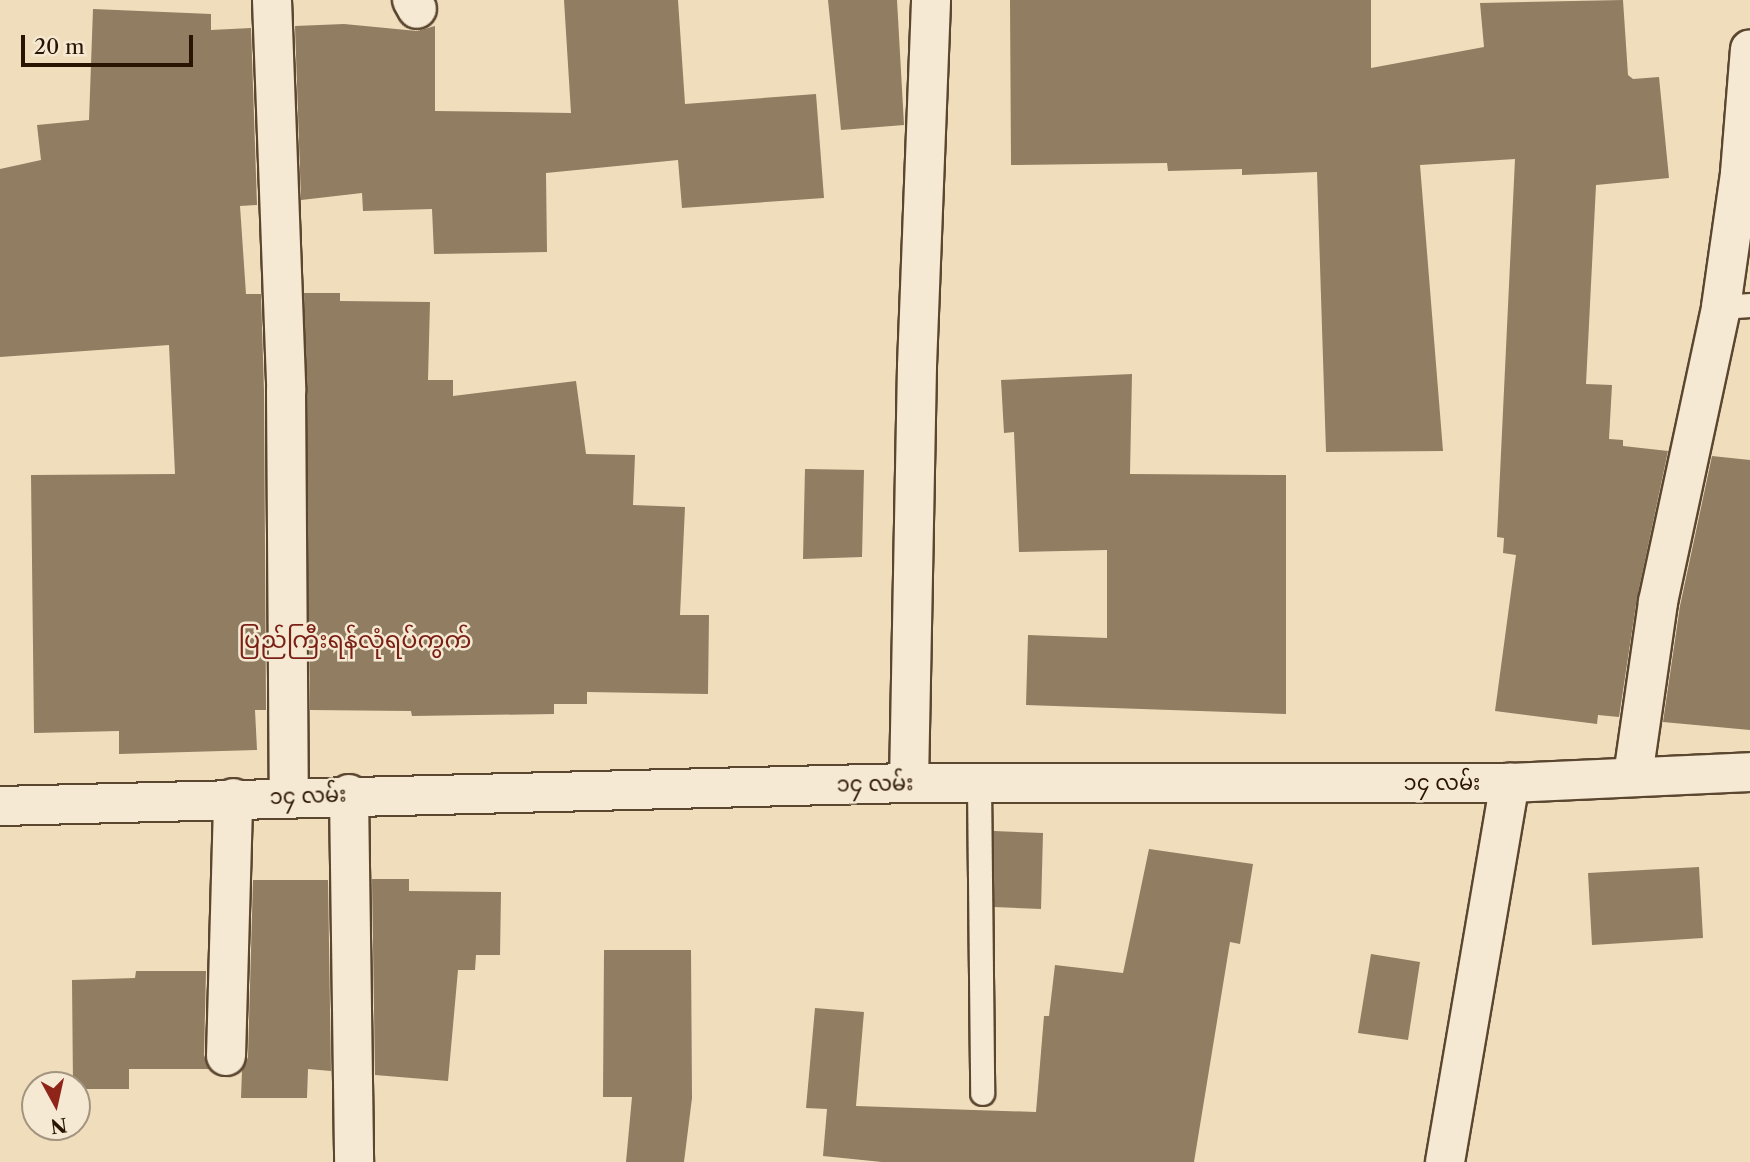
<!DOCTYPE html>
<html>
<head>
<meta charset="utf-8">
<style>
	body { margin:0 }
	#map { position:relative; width:1750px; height:1162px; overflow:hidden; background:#f0ddbc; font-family:"Libre Caslon Text","Noto Sans Myanmar",serif }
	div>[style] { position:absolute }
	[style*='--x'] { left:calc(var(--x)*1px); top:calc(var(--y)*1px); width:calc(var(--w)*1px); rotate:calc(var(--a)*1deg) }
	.building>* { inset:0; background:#907d62 }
	.roads { filter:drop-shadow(2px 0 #5b4630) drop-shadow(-2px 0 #5b4630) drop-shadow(0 2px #5b4630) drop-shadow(0 -2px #5b4630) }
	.lane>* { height:23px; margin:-11.5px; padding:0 11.5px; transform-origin:11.5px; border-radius:11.5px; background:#f5e9d3 }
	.street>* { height:38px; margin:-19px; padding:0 19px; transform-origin:19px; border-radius:19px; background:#f5e9d3 }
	span { translate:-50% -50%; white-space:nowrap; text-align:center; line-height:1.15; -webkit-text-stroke:5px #f5e9d3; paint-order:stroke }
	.street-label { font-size:21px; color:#291401 }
	.quarter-label { font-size:24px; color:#7a1f14 }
	.north { position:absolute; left:21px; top:1071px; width:70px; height:70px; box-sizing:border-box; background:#f5e9d3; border:2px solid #a3947f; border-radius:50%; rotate:172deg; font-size:19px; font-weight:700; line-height:28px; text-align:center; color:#291401 }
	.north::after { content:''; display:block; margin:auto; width:24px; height:32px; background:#8f2418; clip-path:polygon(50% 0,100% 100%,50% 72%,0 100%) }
	.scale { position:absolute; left:21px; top:35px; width:172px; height:32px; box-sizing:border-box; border:4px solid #291401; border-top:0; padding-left:9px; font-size:21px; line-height:24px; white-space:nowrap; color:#291401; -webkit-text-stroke:5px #f5e9d3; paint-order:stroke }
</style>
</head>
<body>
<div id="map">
	<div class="building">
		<div style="clip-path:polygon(564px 0,678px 0,685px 104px,816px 94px,824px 198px,682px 208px,678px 160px,546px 173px,547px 252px,434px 254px,432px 209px,363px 211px,362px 193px,301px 200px,295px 26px,344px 24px,417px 31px,435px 26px,435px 111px,571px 113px)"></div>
		<div style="clip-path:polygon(828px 0,897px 0,904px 125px,841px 130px)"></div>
		<div style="clip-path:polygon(1010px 0,1371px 0,1371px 68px,1484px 47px,1480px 3px,1623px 0,1628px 75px,1633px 79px,1659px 77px,1669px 178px,1596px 185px,1586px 384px,1612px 385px,1609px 439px,1623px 440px,1623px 446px,1668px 451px,1637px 598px,1619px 717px,1598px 715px,1597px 724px,1495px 711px,1516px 555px,1503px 553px,1504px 538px,1497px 537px,1515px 159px,1420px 165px,1443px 451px,1326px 452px,1317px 172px,1242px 175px,1242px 169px,1168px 171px,1167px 163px,1011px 165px)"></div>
		<div style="clip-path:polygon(93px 9px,211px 14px,211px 30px,251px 28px,257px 205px,240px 206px,246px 294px,261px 294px,264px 391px,266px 710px,255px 710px,257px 750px,119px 754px,119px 731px,34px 733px,31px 475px,175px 474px,169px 345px,0 357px,0 169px,41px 160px,37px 125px,89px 120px)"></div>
		<div style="clip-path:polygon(304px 293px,340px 293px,340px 301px,430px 302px,428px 380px,453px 380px,453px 396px,576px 381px,586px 454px,635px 455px,633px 505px,685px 507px,680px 615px,709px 615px,708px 694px,587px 692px,587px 704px,554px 704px,554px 714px,412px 716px,411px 711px,310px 710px)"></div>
		<div style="clip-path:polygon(1132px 374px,1130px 474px,1286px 475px,1286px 714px,1026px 705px,1028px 635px,1107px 638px,1107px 550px,1019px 552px,1014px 432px,1004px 433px,1001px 380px)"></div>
		<div style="clip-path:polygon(1712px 456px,1750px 460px,1750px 730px,1663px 722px,1680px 606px)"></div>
		<div style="clip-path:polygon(805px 469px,864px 470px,862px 557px,803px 559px)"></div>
		<div style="clip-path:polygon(994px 831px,1043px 833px,1041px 909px,994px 907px)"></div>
		<div style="clip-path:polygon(1149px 849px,1253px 864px,1240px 944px,1230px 942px,1194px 1162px,882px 1162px,823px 1156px,827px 1109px,806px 1108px,815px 1008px,864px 1012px,856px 1106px,1036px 1112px,1044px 1016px,1049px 1016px,1055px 965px,1123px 973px)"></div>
		<div style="clip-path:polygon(1699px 867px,1703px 938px,1592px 945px,1588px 873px)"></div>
		<div style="clip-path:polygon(372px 879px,409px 879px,409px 891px,501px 892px,500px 955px,476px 955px,475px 970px,458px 970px,448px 1081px,375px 1075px)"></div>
		<div style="clip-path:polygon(253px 880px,328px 880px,331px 1071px,308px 1069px,307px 1098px,241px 1098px,242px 1070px,248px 1057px)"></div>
		<div style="clip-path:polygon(604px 950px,691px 950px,692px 1098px,684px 1162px,626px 1162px,632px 1097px,603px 1097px)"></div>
		<div style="clip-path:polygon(1371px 954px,1420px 962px,1408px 1040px,1358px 1033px)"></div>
		<div style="clip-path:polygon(136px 971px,206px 971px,204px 1055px,209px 1069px,129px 1069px,129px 1089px,77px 1089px,73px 1085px,72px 980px,135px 978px)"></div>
	</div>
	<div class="roads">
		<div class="lane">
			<div style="--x:1721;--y:307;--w:29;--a:-4"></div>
			<div style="--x:979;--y:784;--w:309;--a:89.4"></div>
		</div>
		<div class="street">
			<div style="--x:272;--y:0;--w:391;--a:87.9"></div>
			<div style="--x:286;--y:391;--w:406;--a:89.6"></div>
			<div style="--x:412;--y:0;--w:10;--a:61"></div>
			<div style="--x:1633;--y:776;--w:176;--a:-81.8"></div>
			<div style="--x:1658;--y:602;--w:302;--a:-77.9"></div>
			<div style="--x:1721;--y:307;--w:135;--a:-81.9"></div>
			<div style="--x:1740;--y:173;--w:124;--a:-85.4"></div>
			<div style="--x:909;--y:783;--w:417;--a:-88.9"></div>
			<div style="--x:917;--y:366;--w:366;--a:-87.8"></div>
			<div style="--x:349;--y:794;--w:368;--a:89.2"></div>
			<div style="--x:0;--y:806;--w:909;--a:-1.45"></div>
			<div style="--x:909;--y:783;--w:601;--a:0"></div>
			<div style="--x:1510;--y:783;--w:240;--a:-2.6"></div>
			<div style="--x:226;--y:1056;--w:258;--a:-88.4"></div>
			<div style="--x:1445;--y:1162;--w:385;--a:-80.3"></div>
		</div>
	</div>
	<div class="street-label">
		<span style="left:1442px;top:783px">၁၄ လမ်း</span>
		<span style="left:875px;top:784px;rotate:-1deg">၁၄ လမ်း</span>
		<span style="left:308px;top:796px;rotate:-2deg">၁၄ လမ်း</span>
	</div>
	<div class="quarter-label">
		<span style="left:355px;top:640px">ပြည်ကြီးရန်လုံရပ်ကွက်</span>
	</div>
	<div class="north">N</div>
	<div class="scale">20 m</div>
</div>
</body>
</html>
